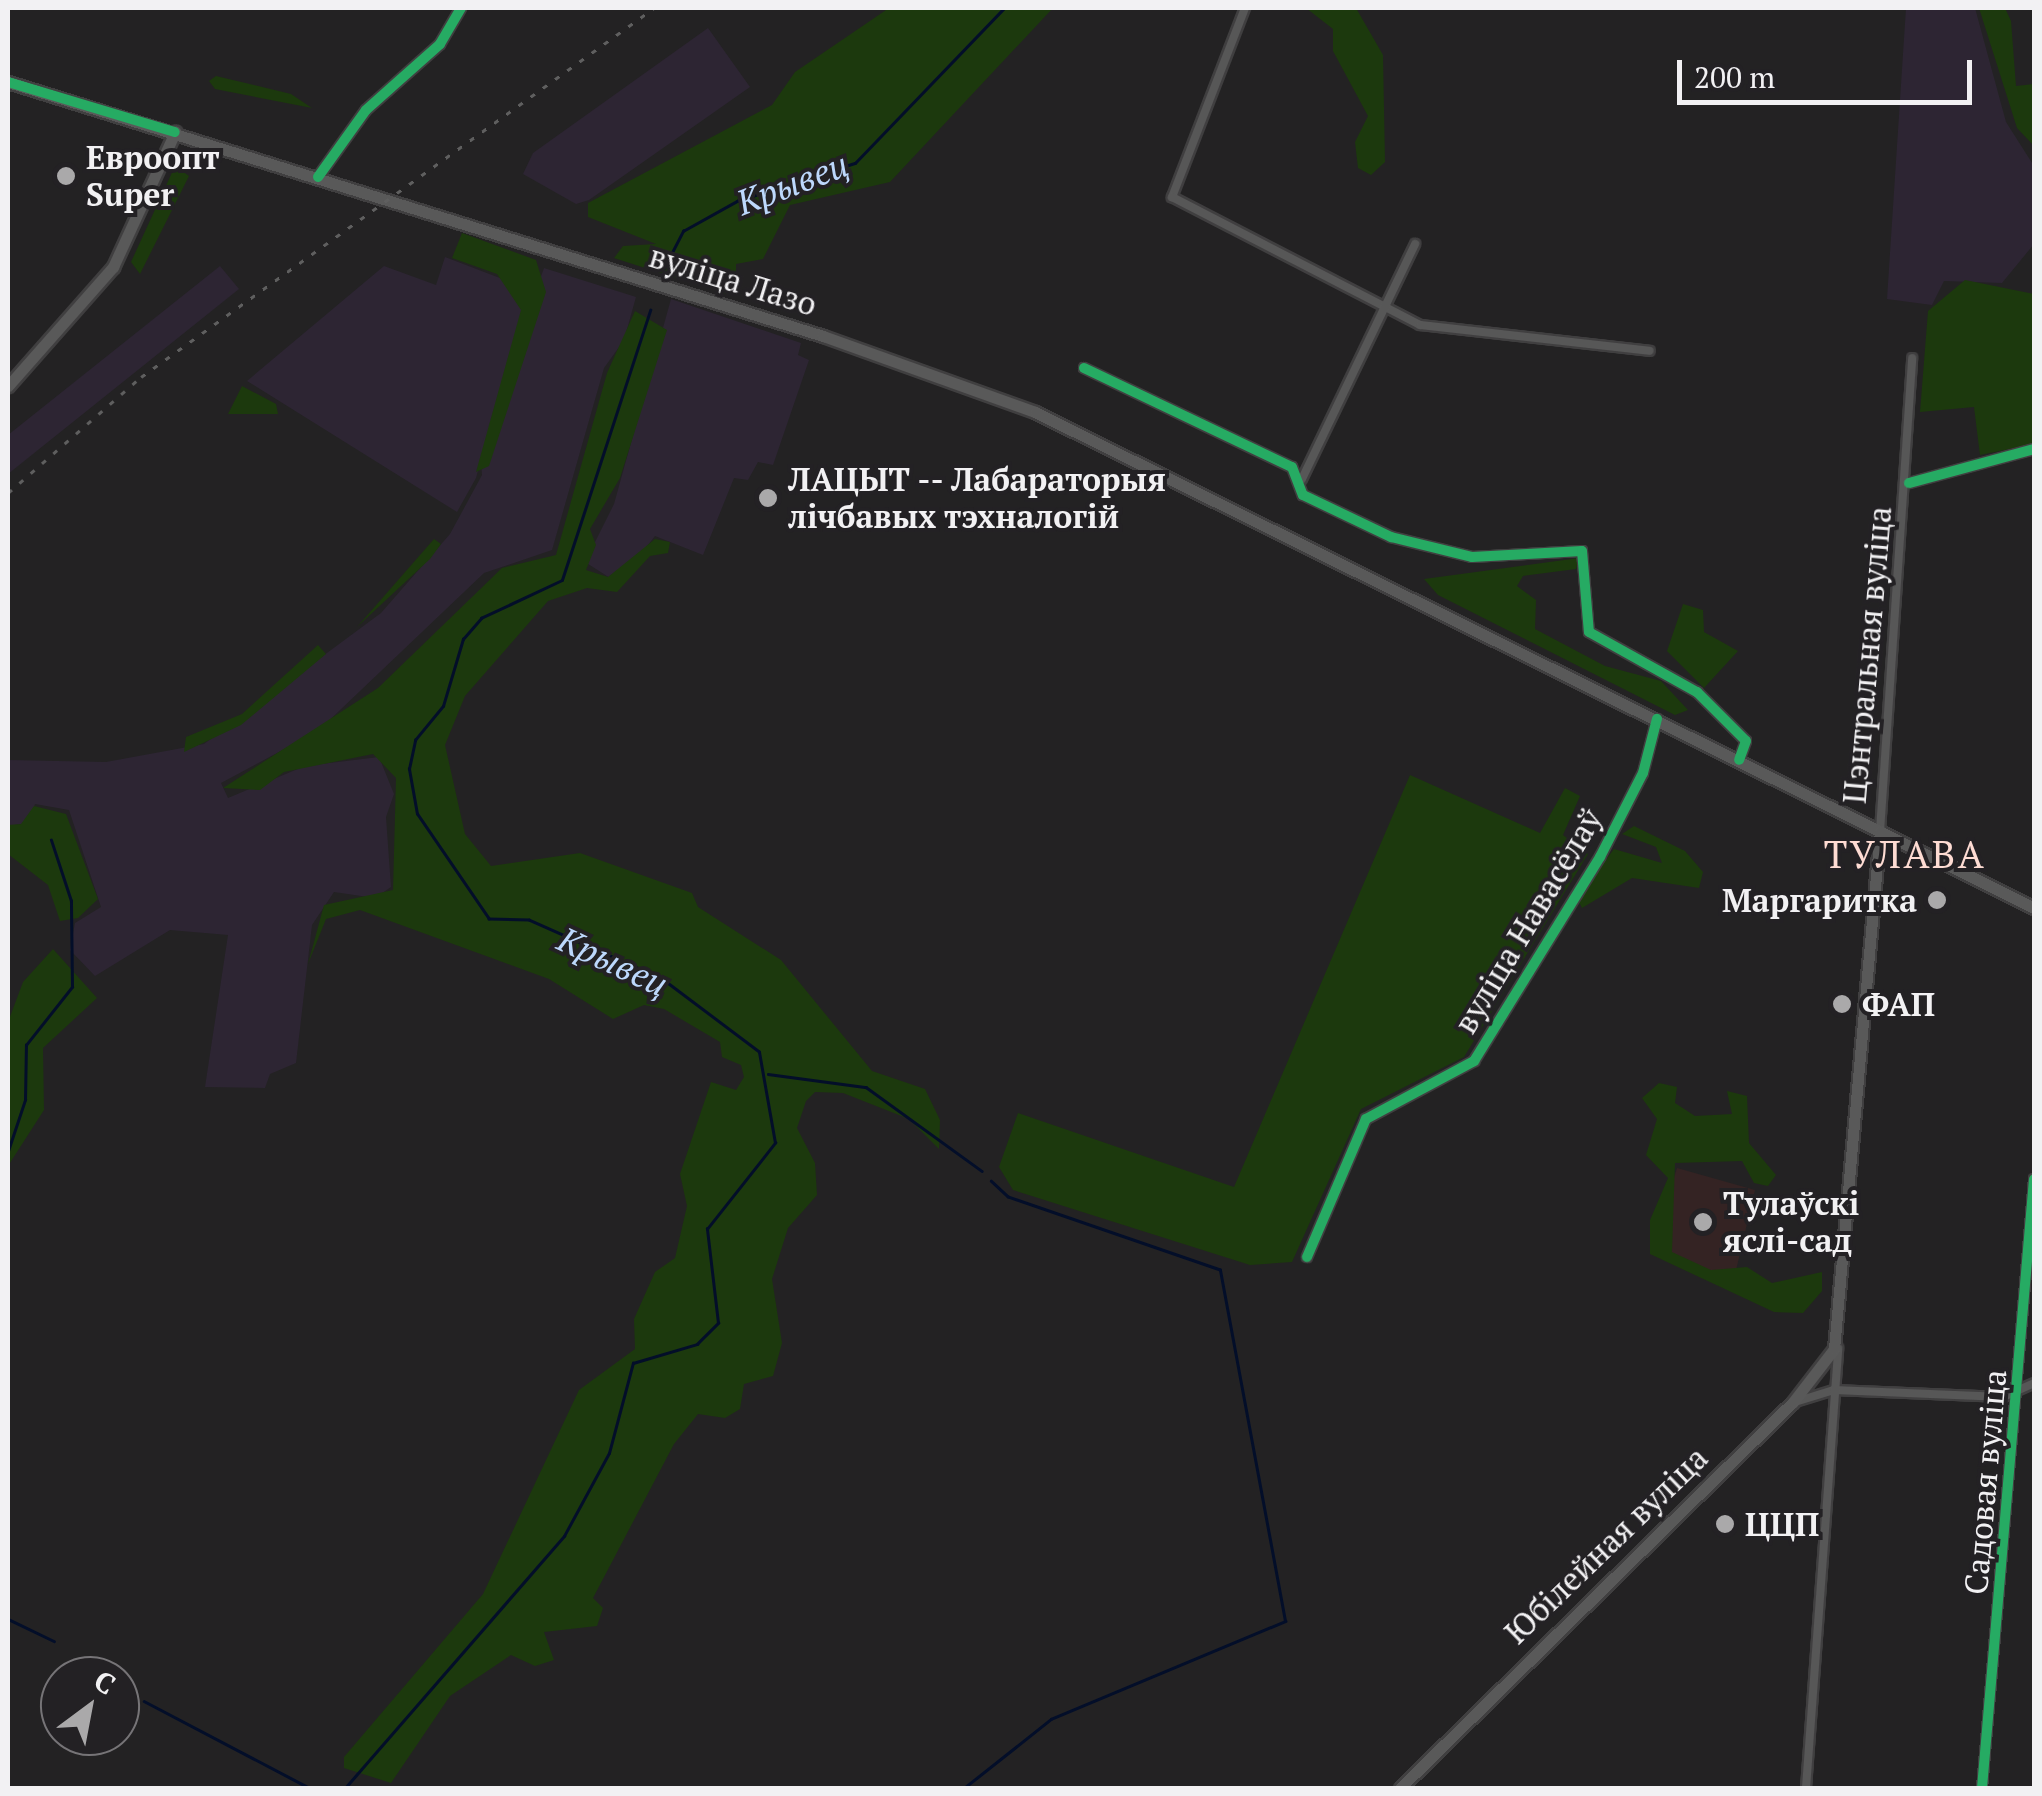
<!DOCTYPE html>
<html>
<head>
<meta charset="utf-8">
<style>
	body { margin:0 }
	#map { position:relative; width:2042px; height:1796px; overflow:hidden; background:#232223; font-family:"PT Serif",serif }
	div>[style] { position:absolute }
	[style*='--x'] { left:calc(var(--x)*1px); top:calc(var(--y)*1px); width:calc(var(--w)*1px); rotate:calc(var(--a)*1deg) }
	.industrial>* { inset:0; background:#2d2533 }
	.education>* { inset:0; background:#342323 }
	.green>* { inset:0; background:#1c390d }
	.stream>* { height:2.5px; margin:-1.25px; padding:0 1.25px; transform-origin:1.25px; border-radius:1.25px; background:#030e29 }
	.roads { filter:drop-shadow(2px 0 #403f40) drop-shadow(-2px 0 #403f40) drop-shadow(0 2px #403f40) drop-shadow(0 -2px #403f40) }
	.street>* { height:8px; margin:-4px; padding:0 4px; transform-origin:4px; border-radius:4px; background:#575757 }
	.secondary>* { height:11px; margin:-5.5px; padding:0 5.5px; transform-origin:5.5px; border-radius:5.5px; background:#595959 }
	.rail>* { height:2.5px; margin-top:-1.25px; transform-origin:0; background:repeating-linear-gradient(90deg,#5f5f5f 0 5px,transparent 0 15px) }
	.cycleway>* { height:10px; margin:-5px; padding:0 5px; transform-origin:5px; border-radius:5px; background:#26ab63 }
	.dots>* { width:28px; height:28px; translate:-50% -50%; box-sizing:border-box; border:5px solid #232124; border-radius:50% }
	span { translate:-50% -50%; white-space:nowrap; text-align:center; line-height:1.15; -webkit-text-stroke:8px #232124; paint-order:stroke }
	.poi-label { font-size:32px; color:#f2f1f3; font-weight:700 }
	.left { translate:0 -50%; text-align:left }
	.right { translate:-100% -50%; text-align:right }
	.street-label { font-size:32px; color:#f2f1f3 }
	.water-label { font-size:35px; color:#bdd8fc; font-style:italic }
	.quarter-label { font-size:38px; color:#fedcd3; letter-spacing:2.5px }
	.frame { position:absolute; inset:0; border:10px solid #f2f1f3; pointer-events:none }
	.north { position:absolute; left:40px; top:1656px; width:100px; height:100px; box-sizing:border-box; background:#232124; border:2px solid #767477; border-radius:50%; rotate:32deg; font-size:28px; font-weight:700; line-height:40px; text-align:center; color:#f2f1f3 }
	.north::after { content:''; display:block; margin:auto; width:35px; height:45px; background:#aaa9aa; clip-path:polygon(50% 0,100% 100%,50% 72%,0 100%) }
	.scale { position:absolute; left:1677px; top:60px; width:295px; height:45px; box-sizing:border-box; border:5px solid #f2f1f3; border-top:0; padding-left:12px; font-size:30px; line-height:35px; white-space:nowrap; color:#f2f1f3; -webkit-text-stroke:8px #232124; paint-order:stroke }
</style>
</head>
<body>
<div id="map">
	<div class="industrial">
		<div style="clip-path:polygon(1906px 8px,1975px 8px,2006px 122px,2034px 166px,2034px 244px,2002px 283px,1944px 281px,1932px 305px,1887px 299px)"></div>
		<div style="clip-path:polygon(708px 28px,750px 87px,589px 200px,576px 204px,523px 174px,533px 153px)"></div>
		<div style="clip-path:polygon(445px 257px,505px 280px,523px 307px,476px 478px,457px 512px,247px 381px,384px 266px,436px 285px)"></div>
		<div style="clip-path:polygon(220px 266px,239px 289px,8px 474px,8px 435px)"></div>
		<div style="clip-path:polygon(544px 268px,636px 297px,624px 340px,604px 368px,552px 550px,484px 573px,318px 731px,221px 783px,228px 798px,305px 766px,379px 757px,394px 794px,386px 817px,391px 887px,375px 898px,334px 892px,312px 925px,296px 1063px,270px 1074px,265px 1088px,205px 1087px,228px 935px,170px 930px,95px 976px,70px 950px,75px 923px,101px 907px,69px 810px,35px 804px,28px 823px,8px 826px,8px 760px,106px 762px,204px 744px,381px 613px,450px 534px,482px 475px,480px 449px)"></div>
		<div style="clip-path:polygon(671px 299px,801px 343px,798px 355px,809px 360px,773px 465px,758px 462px,748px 480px,734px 478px,703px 555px,655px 536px,618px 583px,585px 562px,614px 504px)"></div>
	</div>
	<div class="education">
		<div style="clip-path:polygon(1677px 1168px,1755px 1190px,1733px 1283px,1650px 1254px)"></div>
	</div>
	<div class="green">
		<div style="clip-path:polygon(889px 8px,1053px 8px,890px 182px,790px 205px,763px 259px,736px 264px,736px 288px,726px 294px,614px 258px,623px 246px,656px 244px,588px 217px,588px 203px,772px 105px,795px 72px)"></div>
		<div style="clip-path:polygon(1306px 8px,1356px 8px,1383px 55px,1385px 162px,1371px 175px,1358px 168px,1355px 142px,1368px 116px,1333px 51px,1333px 29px)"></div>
		<div style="clip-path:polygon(1979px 8px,2005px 8px,2011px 21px,2016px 86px,2034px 84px,2034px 146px,2017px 128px)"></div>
		<div style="clip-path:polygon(216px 76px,291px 94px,312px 108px,215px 89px,209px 81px)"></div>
		<div style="clip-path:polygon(175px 166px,189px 176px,140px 274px,131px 262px)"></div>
		<div style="clip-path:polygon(462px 233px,536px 260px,546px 292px,489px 466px,476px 472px,521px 310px,497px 274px,452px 258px)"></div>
		<div style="clip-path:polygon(1965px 280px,2034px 294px,2034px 444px,1980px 455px,1974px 407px,1920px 412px,1928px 311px)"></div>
		<div style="clip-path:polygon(635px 311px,667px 330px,620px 478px,590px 529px,596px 545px,586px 570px,608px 577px,655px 539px,670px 542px,668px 553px,650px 556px,617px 592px,587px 588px,548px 601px,465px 696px,445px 745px,465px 834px,491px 866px,580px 853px,692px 893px,698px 907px,781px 960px,872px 1071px,925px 1089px,940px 1120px,939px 1149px,909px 1119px,843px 1093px,815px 1092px,806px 1101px,797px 1128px,815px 1163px,817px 1195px,788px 1228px,772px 1279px,782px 1343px,773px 1376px,744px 1384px,740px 1409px,725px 1418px,698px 1414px,674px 1444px,593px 1598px,603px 1608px,597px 1626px,544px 1632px,554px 1660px,535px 1666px,511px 1655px,450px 1696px,391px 1783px,344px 1768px,344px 1757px,483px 1594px,579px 1390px,635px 1349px,634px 1319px,655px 1272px,675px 1258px,687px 1206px,680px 1174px,711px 1082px,736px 1090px,744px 1077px,741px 1065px,722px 1057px,720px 1042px,664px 1009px,644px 1005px,613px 1019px,549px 979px,360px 910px,326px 919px,308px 964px,324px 905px,393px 890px,396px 778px,373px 754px,284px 772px,260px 790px,223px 788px,378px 688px,502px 568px,556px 555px,607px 373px)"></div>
		<div style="clip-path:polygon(242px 386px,276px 404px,278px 414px,228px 414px)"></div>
		<div style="clip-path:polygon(434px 539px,441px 544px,430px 559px,357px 627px)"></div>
		<div style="clip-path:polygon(1579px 558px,1576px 569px,1523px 576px,1517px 586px,1536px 600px,1535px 629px,1605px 666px,1661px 681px,1688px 710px,1675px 715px,1438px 595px,1424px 579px)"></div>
		<div style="clip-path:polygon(1683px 604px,1703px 610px,1704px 632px,1738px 651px,1704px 688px,1667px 651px)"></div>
		<div style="clip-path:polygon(318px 645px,326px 654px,241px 725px,184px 752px,186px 737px,242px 714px)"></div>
		<div style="clip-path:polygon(1410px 775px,1540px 833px,1565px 788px,1580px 796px,1563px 835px,1588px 854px,1464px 1057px,1361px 1109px,1292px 1262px,1250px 1265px,1013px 1190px,999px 1167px,1018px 1113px,1234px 1187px)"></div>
		<div style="clip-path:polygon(34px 806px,66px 814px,98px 899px,78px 918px,60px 921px,48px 885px,8px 854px,8px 825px,21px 824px)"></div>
		<div style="clip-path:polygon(1634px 826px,1685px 851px,1703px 872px,1699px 888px,1632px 878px,1582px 908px,1577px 898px,1614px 849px,1662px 863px,1656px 847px,1622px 834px)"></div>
		<div style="clip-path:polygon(53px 949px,97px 998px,43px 1048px,44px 1110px,8px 1166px,8px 1022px,23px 982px)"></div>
		<div style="clip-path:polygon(1659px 1083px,1677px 1087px,1675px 1103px,1695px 1116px,1732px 1114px,1727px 1091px,1747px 1096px,1749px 1143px,1776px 1175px,1768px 1186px,1754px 1183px,1742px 1161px,1675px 1163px,1672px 1252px,1711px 1270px,1747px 1267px,1772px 1283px,1822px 1272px,1822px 1291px,1803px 1313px,1774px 1312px,1650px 1254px,1650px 1220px,1668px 1178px,1646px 1155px,1657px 1119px,1642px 1098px)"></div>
	</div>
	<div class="stream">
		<div style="--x:664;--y:268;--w:42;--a:-62.8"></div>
		<div style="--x:683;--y:231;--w:62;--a:-29.1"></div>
		<div style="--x:737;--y:201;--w:124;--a:-17.9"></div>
		<div style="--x:855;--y:163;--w:215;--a:-46.1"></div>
		<div style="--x:768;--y:1074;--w:99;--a:7.6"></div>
		<div style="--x:866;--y:1087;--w:143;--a:35.9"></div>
		<div style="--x:8;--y:1151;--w:54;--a:-71.6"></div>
		<div style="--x:25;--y:1100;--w:55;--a:-89"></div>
		<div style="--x:26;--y:1045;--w:74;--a:-51.6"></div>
		<div style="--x:72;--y:987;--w:86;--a:-90.7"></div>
		<div style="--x:71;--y:901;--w:64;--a:-108.2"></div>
		<div style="--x:8;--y:1619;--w:51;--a:25.6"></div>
		<div style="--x:144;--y:1701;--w:187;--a:27.7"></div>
		<div style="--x:345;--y:1788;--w:334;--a:-49"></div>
		<div style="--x:564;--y:1536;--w:94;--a:-61.5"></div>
		<div style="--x:609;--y:1453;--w:93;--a:-75.1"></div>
		<div style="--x:633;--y:1363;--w:67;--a:-16.5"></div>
		<div style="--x:697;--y:1344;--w:30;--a:-45"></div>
		<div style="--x:718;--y:1323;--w:95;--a:-96.7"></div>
		<div style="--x:707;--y:1229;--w:110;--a:-51.7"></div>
		<div style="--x:775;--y:1143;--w:92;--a:-100"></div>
		<div style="--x:759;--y:1052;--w:121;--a:-143"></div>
		<div style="--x:662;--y:979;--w:145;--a:-156.1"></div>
		<div style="--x:529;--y:920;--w:40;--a:-178.6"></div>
		<div style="--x:489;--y:919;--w:127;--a:-124.4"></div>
		<div style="--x:417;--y:814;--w:46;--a:-100.1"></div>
		<div style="--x:409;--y:769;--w:30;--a:-78"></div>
		<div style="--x:415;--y:740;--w:44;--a:-50.5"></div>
		<div style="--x:443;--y:706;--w:70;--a:-73.4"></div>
		<div style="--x:463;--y:639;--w:28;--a:-49"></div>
		<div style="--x:481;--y:618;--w:89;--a:-25.1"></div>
		<div style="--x:562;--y:580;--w:284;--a:-71.9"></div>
		<div style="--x:964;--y:1788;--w:111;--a:-38.4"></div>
		<div style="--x:1051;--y:1719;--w:254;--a:-22.7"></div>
		<div style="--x:1285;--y:1621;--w:357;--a:-100.5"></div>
		<div style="--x:1220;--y:1270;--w:224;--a:-161"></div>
		<div style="--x:1008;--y:1197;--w:23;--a:-137"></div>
	</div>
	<div class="roads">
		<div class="street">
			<div style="--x:1245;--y:8;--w:203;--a:111.1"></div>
			<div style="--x:1172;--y:197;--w:279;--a:27.3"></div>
			<div style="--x:1420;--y:325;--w:231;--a:6.4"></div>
			<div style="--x:318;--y:177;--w:82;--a:-54.4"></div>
			<div style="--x:366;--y:110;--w:99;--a:-41.7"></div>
			<div style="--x:440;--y:44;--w:42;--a:-59.7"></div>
			<div style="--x:1084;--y:368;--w:230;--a:25.5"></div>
			<div style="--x:1292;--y:467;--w:30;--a:69"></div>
			<div style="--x:1303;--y:495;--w:98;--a:25.5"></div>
			<div style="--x:1391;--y:537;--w:83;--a:13.9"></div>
			<div style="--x:1472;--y:557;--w:110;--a:-3.1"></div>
			<div style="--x:1582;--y:551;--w:81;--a:85.1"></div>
			<div style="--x:1589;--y:632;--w:124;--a:29.1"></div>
			<div style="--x:1697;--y:692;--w:69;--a:45"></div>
			<div style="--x:1746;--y:741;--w:20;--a:110"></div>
			<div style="--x:1302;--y:479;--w:261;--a:-64.3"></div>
			<div style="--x:1909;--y:483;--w:130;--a:-15.2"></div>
			<div style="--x:1880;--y:831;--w:474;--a:-86.1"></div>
			<div style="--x:1307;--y:1257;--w:150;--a:-66.9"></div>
			<div style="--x:1366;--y:1119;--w:123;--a:-28.2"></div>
			<div style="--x:1474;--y:1061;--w:240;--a:-58.3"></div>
			<div style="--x:1600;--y:857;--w:94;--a:-62.9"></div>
			<div style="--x:1643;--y:773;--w:56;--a:-75.5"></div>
			<div style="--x:1795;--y:1402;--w:41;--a:-17.1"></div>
			<div style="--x:1834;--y:1390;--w:169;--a:2.4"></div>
			<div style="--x:2003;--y:1397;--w:34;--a:-24"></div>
			<div style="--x:1806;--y:1788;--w:441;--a:-85.8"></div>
			<div style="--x:1982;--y:1788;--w:611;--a:-85.12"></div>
		</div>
		<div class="secondary">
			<div style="--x:8;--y:82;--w:854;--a:17.31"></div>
			<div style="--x:823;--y:336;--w:225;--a:19.7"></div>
			<div style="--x:1035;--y:412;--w:1115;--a:26.4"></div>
			<div style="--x:8;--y:386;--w:159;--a:-48.6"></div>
			<div style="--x:113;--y:267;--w:149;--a:-65.3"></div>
			<div style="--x:1400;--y:1788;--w:551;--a:-44.49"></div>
			<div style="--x:1793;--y:1402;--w:67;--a:-52.3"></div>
			<div style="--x:1834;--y:1349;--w:520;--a:-84.93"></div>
		</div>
	</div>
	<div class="rail">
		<div style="--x:8;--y:493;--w:176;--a:-41.1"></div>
		<div style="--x:141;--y:377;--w:632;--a:-35.73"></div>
	</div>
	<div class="cycleway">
		<div style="--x:8;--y:82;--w:174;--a:16.7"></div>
		<div style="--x:318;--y:177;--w:82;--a:-54.4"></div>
		<div style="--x:366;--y:110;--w:99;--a:-41.7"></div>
		<div style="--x:440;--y:44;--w:42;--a:-59.7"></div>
		<div style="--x:1084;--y:368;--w:230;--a:25.5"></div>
		<div style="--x:1292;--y:467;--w:30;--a:69"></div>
		<div style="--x:1303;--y:495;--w:98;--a:25.5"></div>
		<div style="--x:1391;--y:537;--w:83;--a:13.9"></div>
		<div style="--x:1472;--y:557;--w:110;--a:-3.1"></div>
		<div style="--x:1582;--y:551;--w:81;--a:85.1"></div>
		<div style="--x:1589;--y:632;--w:124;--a:29.1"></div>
		<div style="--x:1697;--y:692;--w:69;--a:45"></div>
		<div style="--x:1746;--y:741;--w:20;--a:110"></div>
		<div style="--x:1909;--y:483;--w:130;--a:-15.2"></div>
		<div style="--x:1307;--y:1257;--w:150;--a:-66.9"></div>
		<div style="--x:1366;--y:1119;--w:123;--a:-28.2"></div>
		<div style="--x:1474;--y:1061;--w:240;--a:-58.3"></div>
		<div style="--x:1600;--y:857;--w:94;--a:-62.9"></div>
		<div style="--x:1643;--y:773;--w:56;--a:-75.5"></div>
		<div style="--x:1982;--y:1788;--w:611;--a:-85.12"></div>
	</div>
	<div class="dots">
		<div style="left:66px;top:176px;background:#aaa9aa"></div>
		<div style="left:768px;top:498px;background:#aaa9aa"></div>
		<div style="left:1937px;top:900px;background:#aaa9aa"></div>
		<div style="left:1842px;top:1004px;background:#aaa9aa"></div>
		<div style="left:1703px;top:1222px;background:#aaa9aa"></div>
		<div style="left:1725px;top:1524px;background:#aaa9aa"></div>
	</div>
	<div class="poi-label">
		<span class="left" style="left:86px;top:176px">Евроопт<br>Super</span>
		<span class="left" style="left:788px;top:498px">ЛАЦЫТ -- Лабараторыя<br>лічбавых тэхналогій</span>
		<span class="right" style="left:1917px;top:900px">Маргаритка</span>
		<span class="left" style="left:1862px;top:1004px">ФАП</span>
		<span class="left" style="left:1723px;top:1222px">Тулаўскі<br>яслі-сад</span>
		<span class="left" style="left:1745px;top:1524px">ЦЦП</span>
	</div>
	<div class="street-label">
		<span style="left:733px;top:280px;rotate:17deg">вуліца Лазо</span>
		<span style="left:1867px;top:655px;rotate:-85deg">Цэнтральная вуліца</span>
		<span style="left:1528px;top:921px;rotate:-59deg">вуліца Навасёлаў</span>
		<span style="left:1985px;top:1482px;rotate:-85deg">Садовая вуліца</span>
		<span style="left:1606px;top:1545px;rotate:-44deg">Юбілейная вуліца</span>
	</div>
	<div class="water-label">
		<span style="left:792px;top:183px;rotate:-21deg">Крывец</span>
		<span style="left:613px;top:961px;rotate:25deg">Крывец</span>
	</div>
	<div class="quarter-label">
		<span style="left:1905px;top:855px">ТУЛАВА</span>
	</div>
	<div class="frame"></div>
	<div class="north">С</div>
	<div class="scale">200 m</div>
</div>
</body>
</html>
